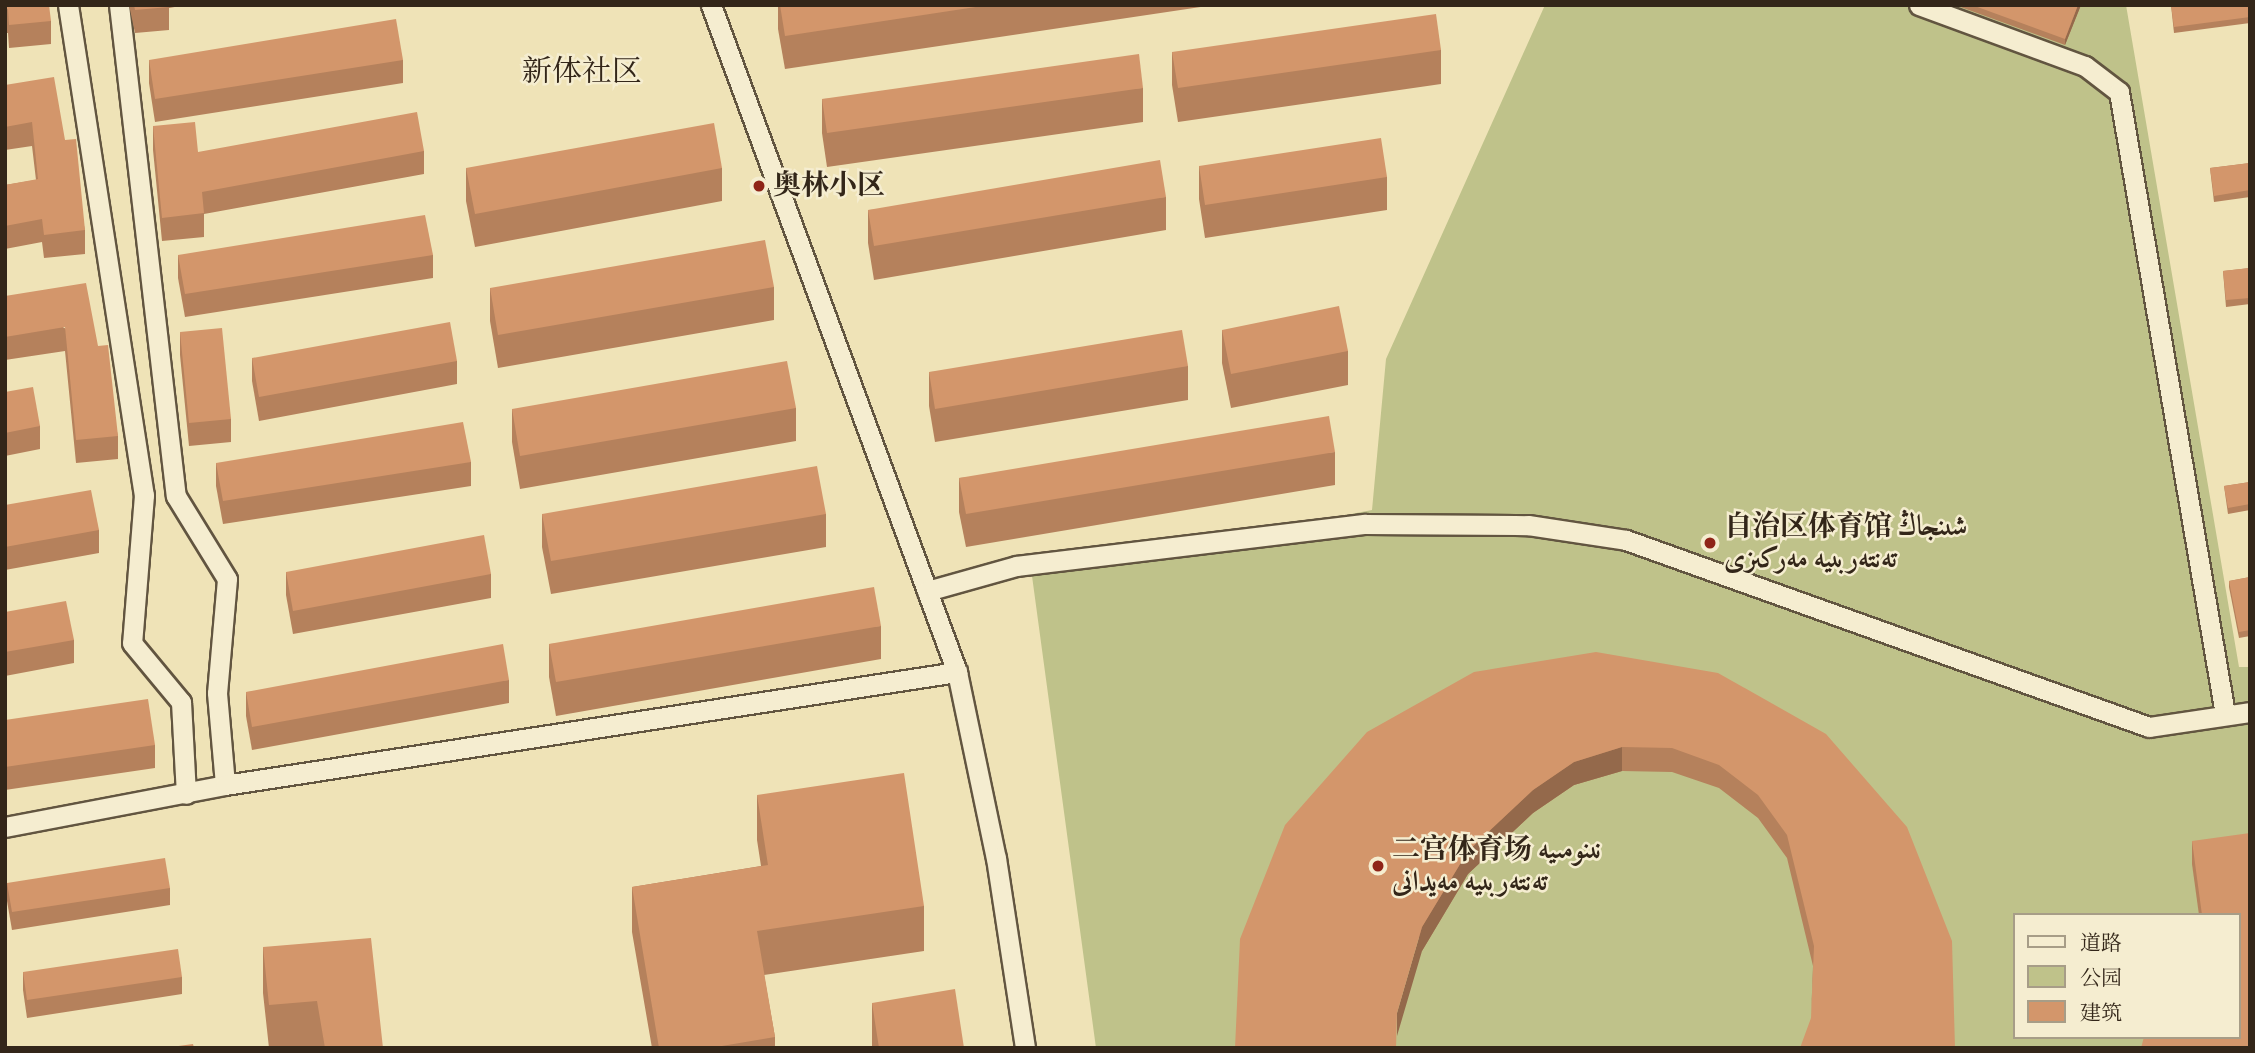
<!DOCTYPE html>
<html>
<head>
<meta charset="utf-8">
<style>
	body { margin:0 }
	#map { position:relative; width:2255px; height:1053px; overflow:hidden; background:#efe3b7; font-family:"IM FELL DW Pica",Amiri,"Noto Serif SC",serif }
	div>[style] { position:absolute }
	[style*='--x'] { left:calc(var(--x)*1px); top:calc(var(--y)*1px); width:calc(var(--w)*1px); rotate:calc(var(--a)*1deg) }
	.green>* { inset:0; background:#bfc28a }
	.roads { filter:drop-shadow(2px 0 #625540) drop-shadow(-2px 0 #625540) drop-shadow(0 2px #625540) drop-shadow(0 -2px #625540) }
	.street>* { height:19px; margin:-9.5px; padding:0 9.5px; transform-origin:9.5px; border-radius:9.5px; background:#f5edd0 }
	.wall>* { inset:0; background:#b5815c }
	.shaded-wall>* { inset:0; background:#94694b }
	.building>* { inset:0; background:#d3966b }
	.dots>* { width:19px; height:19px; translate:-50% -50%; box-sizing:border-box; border:4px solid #f5edd0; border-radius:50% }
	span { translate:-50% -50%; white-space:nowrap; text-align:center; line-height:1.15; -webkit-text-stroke:5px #f5edd0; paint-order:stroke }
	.poi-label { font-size:28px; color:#332619; font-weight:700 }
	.left { translate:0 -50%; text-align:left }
	.neighbourhood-label { font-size:30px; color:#332619 }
	.frame { position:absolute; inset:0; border:7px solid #332619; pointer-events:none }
	.legend { position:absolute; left:2013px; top:913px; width:228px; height:126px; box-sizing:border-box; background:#f5edd0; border:2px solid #a79d87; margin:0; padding:9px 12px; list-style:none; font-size:21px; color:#332619 }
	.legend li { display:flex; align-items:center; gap:14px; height:35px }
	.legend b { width:35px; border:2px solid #a79d87 }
</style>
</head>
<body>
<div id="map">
	<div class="green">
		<div style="clip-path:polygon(evenodd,1545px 5px,2126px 5px,2239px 667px,2250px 667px,2250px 1048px,1096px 1048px,1032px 576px,1372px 510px,1386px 359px,1545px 5px,2015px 915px,2239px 915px,2239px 1037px,2015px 1037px,2015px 915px)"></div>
	</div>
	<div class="roads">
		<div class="street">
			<div style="--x:68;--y:5;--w:496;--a:81.2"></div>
			<div style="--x:144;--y:495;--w:148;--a:94.6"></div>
			<div style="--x:132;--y:643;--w:77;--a:50.3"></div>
			<div style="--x:181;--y:702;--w:92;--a:86.9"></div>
			<div style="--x:119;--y:5;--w:494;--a:83.4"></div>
			<div style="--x:176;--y:496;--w:97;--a:58.4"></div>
			<div style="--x:227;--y:579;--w:114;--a:95"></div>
			<div style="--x:217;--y:693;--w:92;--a:85"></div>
			<div style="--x:711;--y:5;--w:711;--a:69.76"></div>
			<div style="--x:957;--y:672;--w:190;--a:78.2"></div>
			<div style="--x:996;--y:858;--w:192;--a:81.3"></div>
			<div style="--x:1919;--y:5;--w:177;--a:20.2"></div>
			<div style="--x:2085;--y:66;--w:43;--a:37.4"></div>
			<div style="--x:2119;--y:92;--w:631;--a:80.33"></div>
			<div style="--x:927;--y:591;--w:92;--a:-15.7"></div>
			<div style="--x:1016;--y:566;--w:352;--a:-6.9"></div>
			<div style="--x:1365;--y:524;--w:163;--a:0.4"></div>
			<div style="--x:1528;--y:525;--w:99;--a:8.7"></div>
			<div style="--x:1626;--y:540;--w:555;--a:19.67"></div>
			<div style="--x:2149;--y:727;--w:102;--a:-8.4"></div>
			<div style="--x:5;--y:827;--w:224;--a:-10.8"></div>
			<div style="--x:225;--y:785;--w:741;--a:-8.78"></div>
		</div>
	</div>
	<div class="wall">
		<div style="clip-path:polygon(5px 5px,51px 21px,51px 44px,9px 48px,8px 33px,5px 33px)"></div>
		<div style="clip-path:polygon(129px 5px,186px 5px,169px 8px,169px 30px,135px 33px)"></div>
		<div style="clip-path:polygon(778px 5px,1214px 5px,785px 69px,778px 29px)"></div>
		<div style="clip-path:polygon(1955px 5px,2081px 5px,2065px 45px)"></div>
		<div style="clip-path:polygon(2171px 5px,2250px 5px,2250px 23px,2174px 33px)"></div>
		<div style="clip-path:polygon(1441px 50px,1441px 84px,1178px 122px,1172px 85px,1172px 52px)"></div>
		<div style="clip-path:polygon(149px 60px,403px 60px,403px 83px,155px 122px,149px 83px)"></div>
		<div style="clip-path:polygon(5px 85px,65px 140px,85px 230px,85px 254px,44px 258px,42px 242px,5px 249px,5px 185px,36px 180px,32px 146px,5px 150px)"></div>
		<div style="clip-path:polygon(1143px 88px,1143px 122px,827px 167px,822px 133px,822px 99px)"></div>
		<div style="clip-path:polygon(153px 126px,198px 152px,424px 151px,424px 174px,204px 214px,204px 237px,162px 241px,153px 150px)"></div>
		<div style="clip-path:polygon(2250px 163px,2250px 197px,2214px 202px,2210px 168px)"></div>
		<div style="clip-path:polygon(1199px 166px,1387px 177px,1387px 210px,1205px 238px,1199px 199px)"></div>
		<div style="clip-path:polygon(466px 168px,722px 168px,722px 201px,475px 247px,466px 201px)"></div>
		<div style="clip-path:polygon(1166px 197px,1166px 230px,874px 280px,868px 243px,868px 210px)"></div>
		<div style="clip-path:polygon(178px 255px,433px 255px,433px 278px,185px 317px,178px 278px)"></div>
		<div style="clip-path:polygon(2250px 268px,2250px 304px,2226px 307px,2223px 271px)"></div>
		<div style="clip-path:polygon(774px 287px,774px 320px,498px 368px,490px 321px,490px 288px)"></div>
		<div style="clip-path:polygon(5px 296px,98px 346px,118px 436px,118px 459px,76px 463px,65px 351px,5px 360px)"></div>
		<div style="clip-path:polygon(1222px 330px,1348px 351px,1348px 385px,1231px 408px,1222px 363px)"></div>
		<div style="clip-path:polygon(180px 332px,231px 419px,231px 442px,189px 446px,180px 355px)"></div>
		<div style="clip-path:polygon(252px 358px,457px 361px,457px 384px,259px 421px,252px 381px)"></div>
		<div style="clip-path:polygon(1188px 366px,1188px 400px,935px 442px,929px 406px,929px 372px)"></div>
		<div style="clip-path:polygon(5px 392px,40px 426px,40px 449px,5px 456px)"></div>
		<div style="clip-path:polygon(796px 408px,796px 441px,520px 489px,512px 442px,512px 409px)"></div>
		<div style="clip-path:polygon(1335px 452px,1335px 485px,966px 547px,959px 512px,959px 478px)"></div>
		<div style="clip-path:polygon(471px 462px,471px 486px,223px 524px,216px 486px,216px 463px)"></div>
		<div style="clip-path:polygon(2250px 482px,2250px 510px,2228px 514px,2224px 486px)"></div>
		<div style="clip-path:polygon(5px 505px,99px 530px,99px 553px,5px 570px)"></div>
		<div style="clip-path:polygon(542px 514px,826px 514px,826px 547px,551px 594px,542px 547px)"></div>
		<div style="clip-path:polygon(286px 572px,491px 574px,491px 598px,293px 634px,286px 595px)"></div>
		<div style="clip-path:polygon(2250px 577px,2250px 636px,2239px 638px,2229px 587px,2229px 581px)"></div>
		<div style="clip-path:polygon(5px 612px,74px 640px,74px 663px,5px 676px)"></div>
		<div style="clip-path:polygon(881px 626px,881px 659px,556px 716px,549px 677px,549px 644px)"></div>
		<div style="clip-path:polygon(509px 680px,509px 703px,252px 750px,246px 716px,246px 692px)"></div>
		<div style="clip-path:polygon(5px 720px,155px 745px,155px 768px,5px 790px)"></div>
		<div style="clip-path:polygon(1367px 732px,1826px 734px,1811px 1018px,1813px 966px,1787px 858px,1758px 818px,1719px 788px,1672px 772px,1622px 771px,1574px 785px,1533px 813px,1468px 874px,1422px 951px)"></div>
		<div style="clip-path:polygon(757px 795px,924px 906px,924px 951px,764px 975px,775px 1037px,775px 1048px,652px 1048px,632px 932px,632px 887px,761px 866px,757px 840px)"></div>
		<div style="clip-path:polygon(2192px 841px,2239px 915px,2199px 915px,2192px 864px)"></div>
		<div style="clip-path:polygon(7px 883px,170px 888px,170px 905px,12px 930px,7px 901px)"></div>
		<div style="clip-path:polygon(263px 947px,383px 1048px,317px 1048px,317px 1046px,296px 1048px,269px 1048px,263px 993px)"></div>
		<div style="clip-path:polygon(23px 972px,182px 977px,182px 994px,27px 1018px,23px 990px)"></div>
		<div style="clip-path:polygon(872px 1003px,964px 1048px,872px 1048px)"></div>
	</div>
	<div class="shaded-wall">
		<div style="clip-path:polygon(2078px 5px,2081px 5px,2065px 45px,2065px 39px)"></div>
		<div style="clip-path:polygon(1622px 747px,1622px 771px,1574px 785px,1533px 813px,1468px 874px,1422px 951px,1397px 1036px,1397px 1013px,1422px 927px,1468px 851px,1533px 790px,1574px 762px)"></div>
	</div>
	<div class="building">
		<div style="clip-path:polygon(5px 5px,49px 5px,51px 21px,9px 25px,8px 9px,5px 10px)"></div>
		<div style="clip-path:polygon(134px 5px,169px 5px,169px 7px,135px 10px)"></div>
		<div style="clip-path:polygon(780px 5px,989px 5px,785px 36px)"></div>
		<div style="clip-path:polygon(1972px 5px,2078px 5px,2065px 39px)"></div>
		<div style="clip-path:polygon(2171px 5px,2250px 5px,2250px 17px,2174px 27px)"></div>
		<div style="clip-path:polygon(1436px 14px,1441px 50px,1178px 88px,1172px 52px)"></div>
		<div style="clip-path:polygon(396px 19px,403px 60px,155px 99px,149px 60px)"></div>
		<div style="clip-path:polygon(1139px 54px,1143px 88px,827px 133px,822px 99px)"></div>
		<div style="clip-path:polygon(54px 77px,65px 140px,76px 139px,85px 230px,44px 235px,42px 219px,5px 226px,5px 185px,38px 179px,32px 122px,5px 127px,5px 85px)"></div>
		<div style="clip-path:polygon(417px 112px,424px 151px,202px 192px,204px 213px,162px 218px,153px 126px,195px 122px,198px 152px)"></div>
		<div style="clip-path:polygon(714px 123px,722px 168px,475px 214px,466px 168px)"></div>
		<div style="clip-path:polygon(1381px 138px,1387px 177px,1205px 205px,1199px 166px)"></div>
		<div style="clip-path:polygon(1160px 160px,1166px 197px,874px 246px,868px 210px)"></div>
		<div style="clip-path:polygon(2250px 163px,2250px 190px,2214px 196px,2210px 168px)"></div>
		<div style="clip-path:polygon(425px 215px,433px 255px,185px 294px,178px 255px)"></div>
		<div style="clip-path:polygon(765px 240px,774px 287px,498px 335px,490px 288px)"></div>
		<div style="clip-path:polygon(2250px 268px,2250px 298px,2226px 300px,2223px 271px)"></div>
		<div style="clip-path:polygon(86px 283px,98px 346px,108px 345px,118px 436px,76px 440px,65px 327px,5px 337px,5px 296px)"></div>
		<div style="clip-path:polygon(1339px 306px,1348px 351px,1231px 374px,1222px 330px)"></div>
		<div style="clip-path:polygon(450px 322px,457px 361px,259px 397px,252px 358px)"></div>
		<div style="clip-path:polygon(222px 328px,231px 419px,189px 423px,180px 332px)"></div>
		<div style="clip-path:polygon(1182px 330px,1188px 366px,935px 409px,929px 372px)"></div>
		<div style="clip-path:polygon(787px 361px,796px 408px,520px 456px,512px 409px)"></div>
		<div style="clip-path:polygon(33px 387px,40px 426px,5px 433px,5px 392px)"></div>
		<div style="clip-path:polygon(1329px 416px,1335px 452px,966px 514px,959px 478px)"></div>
		<div style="clip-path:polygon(463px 422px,471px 462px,223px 501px,216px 463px)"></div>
		<div style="clip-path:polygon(817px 466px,826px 514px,551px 561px,542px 514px)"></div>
		<div style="clip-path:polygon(2250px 482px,2250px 504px,2228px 508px,2224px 486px)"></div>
		<div style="clip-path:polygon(91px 490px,99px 530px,5px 547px,5px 505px)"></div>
		<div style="clip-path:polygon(484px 535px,491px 574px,293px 611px,286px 572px)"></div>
		<div style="clip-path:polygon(2250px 577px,2250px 630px,2239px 632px,2229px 581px)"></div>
		<div style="clip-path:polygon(874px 587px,881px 626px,556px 682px,549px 644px)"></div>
		<div style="clip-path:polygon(66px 601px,74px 640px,5px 652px,5px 612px)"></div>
		<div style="clip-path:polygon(503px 644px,509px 680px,252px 727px,246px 692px)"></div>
		<div style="clip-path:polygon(1596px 652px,1718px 673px,1826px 734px,1907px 827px,1952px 941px,1955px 1048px,1800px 1048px,1811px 1018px,1814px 946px,1787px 835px,1758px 795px,1719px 765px,1672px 748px,1622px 747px,1574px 762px,1533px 790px,1468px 851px,1422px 927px,1397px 1013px,1396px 1048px,1235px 1048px,1240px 939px,1285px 825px,1367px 732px,1474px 672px)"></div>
		<div style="clip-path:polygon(148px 699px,155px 745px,5px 767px,5px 720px)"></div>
		<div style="clip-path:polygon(904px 773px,924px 906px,757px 931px,775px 1037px,710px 1048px,659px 1048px,632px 887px,768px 865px,757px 795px)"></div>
		<div style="clip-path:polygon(2250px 833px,2250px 1048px,2141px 1048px,2144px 1037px,2239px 1037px,2239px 915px,2202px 915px,2192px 841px)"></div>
		<div style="clip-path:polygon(165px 858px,170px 888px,12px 912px,7px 883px)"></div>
		<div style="clip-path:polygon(371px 938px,383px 1048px,325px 1048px,317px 1001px,269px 1005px,263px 947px)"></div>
		<div style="clip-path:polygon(178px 949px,182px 977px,27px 1000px,23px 972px)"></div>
		<div style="clip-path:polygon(955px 989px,964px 1048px,879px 1048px,872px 1003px)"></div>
		<div style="clip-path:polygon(193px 1044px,194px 1048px,164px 1048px)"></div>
	</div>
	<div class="dots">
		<div style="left:759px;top:186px;background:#8f2418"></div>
		<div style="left:1710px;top:543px;background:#8f2418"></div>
		<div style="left:1378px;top:866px;background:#8f2418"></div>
	</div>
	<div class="poi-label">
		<span class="left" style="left:773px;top:186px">奥林小区</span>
		<span class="left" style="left:1724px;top:543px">自治区体育馆 شىنجاڭ<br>تەنتەربىيە مەركىزى</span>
		<span class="left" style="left:1392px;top:866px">二宫体育场 نىنومىيە<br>تەنتەربىيە مەيدانى</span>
	</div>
	<div class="neighbourhood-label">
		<span style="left:582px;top:73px">新体社区</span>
	</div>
	<div class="frame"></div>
	<ul class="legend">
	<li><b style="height:9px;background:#f5edd0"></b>道路</li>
	<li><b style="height:19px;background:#bfc28a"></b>公园</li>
	<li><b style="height:19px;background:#d3966b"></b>建筑</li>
	</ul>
</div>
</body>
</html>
